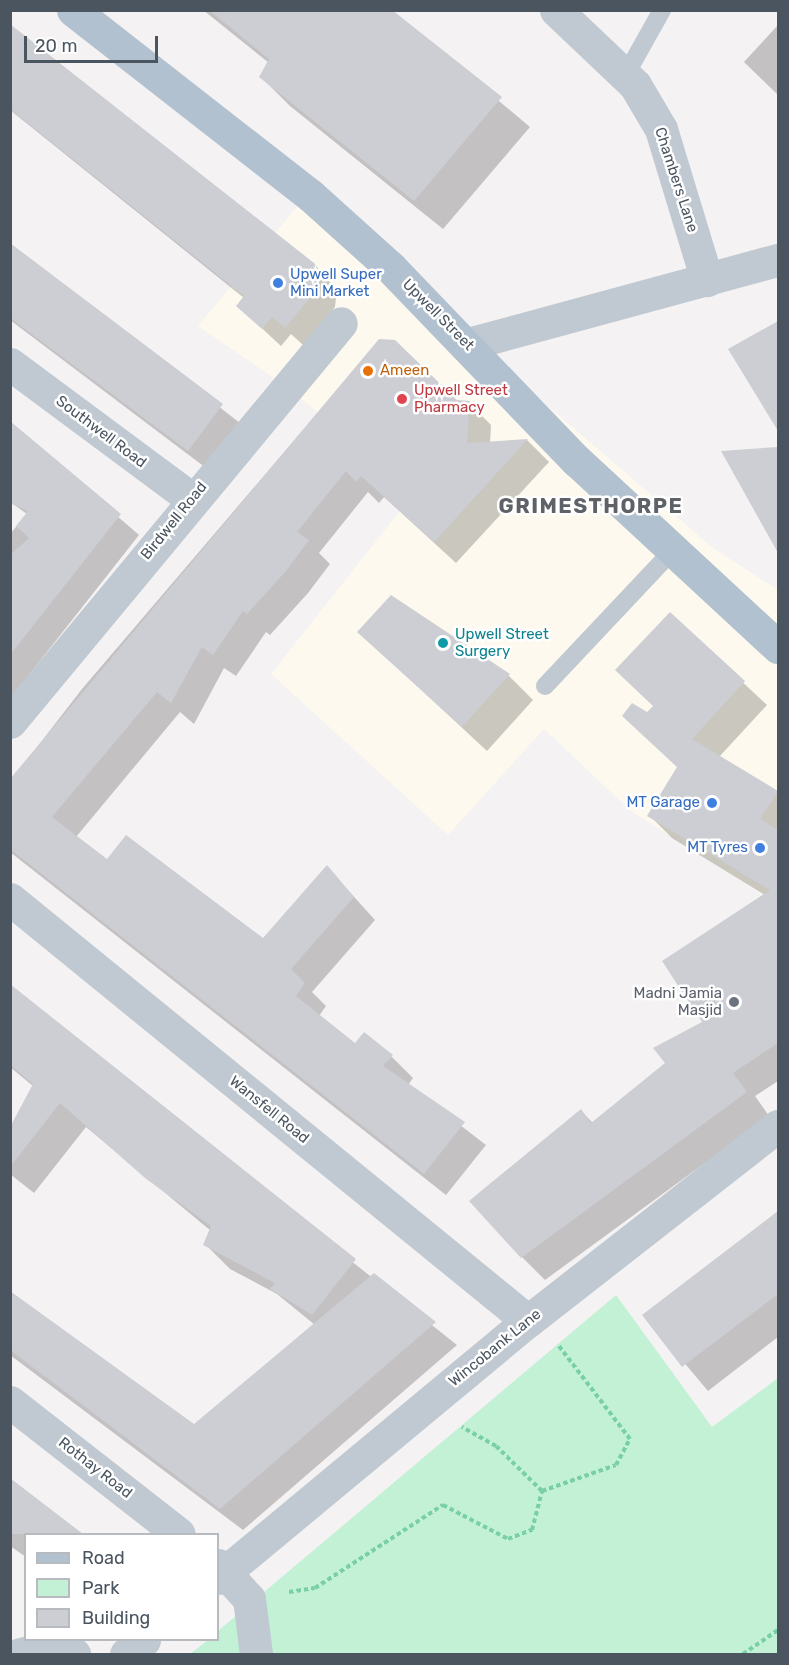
<!DOCTYPE html>
<html>
<head>
<meta charset="utf-8">
<style>
	body { margin:0 }
	#map { position:relative; width:789px; height:1665px; overflow:hidden; background:#f4f2f2; font-family:Rubik,sans-serif }
	div>[style] { position:absolute }
	[style*='--x'] { left:calc(var(--x)*1px); top:calc(var(--y)*1px); width:calc(var(--w)*1px); rotate:calc(var(--a)*1deg) }
	.commercial>* { inset:0; background:#fdf9ee }
	.green>* { inset:0; background:#c2f1d5 }
	.shadow>* { inset:0; background:#0003 }
	.building>* { inset:0; background:#ccced4 }
	.path>* { height:4px; margin-top:-2px; transform-origin:0; background:repeating-linear-gradient(90deg,#79cfa6 0 4.5px,transparent 0 7.5px) }
	.lane>* { height:18px; margin:-9px; padding:0 9px; transform-origin:9px; border-radius:9px; background:#c0c9d1 }
	.street>* { height:33px; margin:-16.5px; padding:0 16.5px; transform-origin:16.5px; border-radius:16.5px; background:#c0c9d1 }
	.primary>* { height:33px; margin:-16.5px; padding:0 16.5px; transform-origin:16.5px; border-radius:16.5px; background:#b2c1d0 }
	.dots>* { width:16px; height:16px; translate:-50% -50%; box-sizing:border-box; border:3px solid #fff; border-radius:50% }
	span { translate:-50% -50%; white-space:nowrap; text-align:center; line-height:1.15; -webkit-text-stroke:5px #fff; paint-order:stroke }
	.street-label { font-size:15px; color:#4a5560 }
	.shop-label { font-size:15px; color:#366cbe }
	.left { translate:0 -50%; text-align:left }
	.right { translate:-100% -50%; text-align:right }
	.food-label { font-size:15px; color:#c56008 }
	.health-label { font-size:15px; color:#be3a42 }
	.culture-label { font-size:15px; color:#0d838f }
	.worship-label { font-size:15px; color:#5b616d }
	.district-label { font-size:21px; color:#5e6267; font-weight:700; letter-spacing:1.5px }
	.frame { position:absolute; inset:0; border:12px solid #4a5560; pointer-events:none }
	.legend { position:absolute; left:24px; top:1533px; width:195px; height:108px; box-sizing:border-box; background:#fff; border:2px solid #b7bbbf; margin:0; padding:8px 10px; list-style:none; font-size:18px; color:#4a5560 }
	.legend li { display:flex; align-items:center; gap:12px; height:30px }
	.legend b { width:30px; border:2px solid #b7bbbf }
	.scale { position:absolute; left:24px; top:36px; width:134px; height:27px; box-sizing:border-box; border:3px solid #4a5560; border-top:0; padding-left:8px; font-size:18px; line-height:21px; white-space:nowrap; color:#4a5560; -webkit-text-stroke:4px #fff; paint-order:stroke }
</style>
</head>
<body>
<div id="map">
	<div class="commercial">
		<div style="clip-path:polygon(305px 197px,713px 548px,778px 590px,778px 904px,631px 811px,544px 729px,448px 835px,271px 674px,414px 493px,287px 387px,198px 326px)"></div>
	</div>
	<div class="green">
		<div style="clip-path:polygon(616px 1295px,712px 1427px,778px 1378px,778px 1654px,190px 1654px,208px 1640px,218px 1640px,218px 1631px)"></div>
	</div>
	<div class="shadow">
		<div style="clip-path:polygon(203px 10px,390px 10px,530px 127px,443px 229px,290px 106px,261px 77px,269px 63px)"></div>
		<div style="clip-path:polygon(778px 25px,778px 95px,744px 62px)"></div>
		<div style="clip-path:polygon(10px 26px,331px 283px,337px 290px,335px 307px,303px 345px,291px 334px,281px 346px,238px 306px,244px 298px,10px 110px)"></div>
		<div style="clip-path:polygon(10px 245px,240px 423px,206px 468px,10px 320px)"></div>
		<div style="clip-path:polygon(778px 322px,778px 428px,730px 350px)"></div>
		<div style="clip-path:polygon(379px 341px,457px 402px,469px 403px,491px 425px,490px 443px,527px 440px,549px 462px,456px 563px,384px 497px,379px 503px,368px 492px,319px 553px,330px 564px,308px 593px,270px 635px,266px 632px,236px 676px,224px 668px,194px 724px,180px 712px,76px 837px,107px 861px,264px 940px,327px 867px,375px 920px,312px 992px,326px 1006px,319px 1016px,355px 1045px,392px 1057px,413px 1078px,408px 1085px,486px 1145px,446px 1195px,10px 852px,10px 782px,82px 689px)"></div>
		<div style="clip-path:polygon(10px 423px,139px 535px,10px 699px,10px 534px,27px 514px,10px 502px)"></div>
		<div style="clip-path:polygon(778px 448px,778px 549px,724px 452px)"></div>
		<div style="clip-path:polygon(391px 597px,509px 676px,533px 700px,487px 751px,359px 632px)"></div>
		<div style="clip-path:polygon(670px 614px,767px 705px,719px 757px,778px 794px,778px 1081px,755px 1096px,769px 1116px,545px 1280px,522px 1257px,581px 1111px,593px 1123px,667px 1064px,705px 1022px,765px 895px,672px 838px,649px 815px,678px 768px,648px 714px,654px 707px)"></div>
		<div style="clip-path:polygon(10px 990px,457px 1345px,243px 1530px,10px 1355px,10px 1294px,194px 1426px,315px 1325px,277px 1294px,230px 1269px,205px 1244px,211px 1231px,86px 1127px,34px 1193px,10px 1174px,10px 1130px,33px 1086px,10px 1067px)"></div>
		<div style="clip-path:polygon(778px 1213px,778px 1337px,708px 1391px,644px 1315px)"></div>
		<div style="clip-path:polygon(10px 1480px,81px 1534px,26px 1534px,26px 1557px,10px 1546px)"></div>
	</div>
	<div class="building">
		<div style="clip-path:polygon(209px 10px,392px 10px,502px 97px,414px 201px,259px 77px,269px 59px)"></div>
		<div style="clip-path:polygon(10px 24px,314px 263px,320px 271px,318px 288px,285px 328px,272px 317px,262px 329px,236px 306px,244px 296px,10px 109px)"></div>
		<div style="clip-path:polygon(10px 243px,223px 404px,188px 451px,10px 318px)"></div>
		<div style="clip-path:polygon(778px 321px,778px 431px,728px 349px)"></div>
		<div style="clip-path:polygon(379px 339px,395px 340px,457px 400px,470px 401px,467px 443px,528px 439px,434px 542px,361px 476px,356px 482px,346px 471px,297px 532px,309px 540px,286px 571px,247px 614px,243px 611px,213px 655px,202px 647px,171px 703px,157px 692px,52px 817px,107px 859px,126px 835px,263px 938px,327px 865px,354px 897px,291px 969px,305px 983px,296px 996px,355px 1043px,364px 1032px,393px 1055px,383px 1066px,465px 1122px,424px 1174px,10px 849px,10px 779px)"></div>
		<div style="clip-path:polygon(10px 421px,121px 514px,10px 655px,10px 555px,29px 538px,16px 526px,28px 511px,10px 503px)"></div>
		<div style="clip-path:polygon(778px 447px,778px 553px,721px 451px)"></div>
		<div style="clip-path:polygon(391px 595px,510px 674px,462px 727px,357px 632px)"></div>
		<div style="clip-path:polygon(670px 612px,745px 681px,692px 739px,778px 791px,760px 819px,778px 830px,778px 1043px,733px 1073px,747px 1092px,521px 1258px,469px 1201px,581px 1109px,591px 1123px,665px 1063px,653px 1048px,702px 1022px,662px 961px,770px 890px,647px 816px,677px 767px,622px 716px,632px 703px,647px 712px,653px 706px,615px 670px)"></div>
		<div style="clip-path:polygon(10px 984px,356px 1259px,312px 1315px,270px 1289px,275px 1283px,203px 1245px,211px 1226px,145px 1178px,60px 1103px,10px 1167px,10px 1127px,33px 1084px,10px 1065px)"></div>
		<div style="clip-path:polygon(778px 1211px,778px 1294px,682px 1367px,642px 1315px)"></div>
		<div style="clip-path:polygon(374px 1273px,436px 1322px,220px 1509px,10px 1350px,10px 1291px,194px 1424px)"></div>
		<div style="clip-path:polygon(10px 1478px,83px 1534px,10px 1534px)"></div>
	</div>
	<div class="path">
		<div style="--x:542;--y:1491;--w:78;--a:-19.4"></div>
		<div style="--x:616;--y:1465;--w:30;--a:-62"></div>
		<div style="--x:630;--y:1439;--w:117;--a:-127.4"></div>
		<div style="--x:289;--y:1592;--w:26;--a:-9"></div>
		<div style="--x:315;--y:1588;--w:153;--a:-33"></div>
		<div style="--x:443;--y:1505;--w:73;--a:27.6"></div>
		<div style="--x:508;--y:1539;--w:26;--a:-21"></div>
		<div style="--x:532;--y:1530;--w:40;--a:-75.6"></div>
		<div style="--x:542;--y:1491;--w:64;--a:-135.6"></div>
		<div style="--x:496;--y:1446;--w:39;--a:-151"></div>
		<div style="--x:743;--y:1654;--w:42;--a:-34.4"></div>
	</div>
	<div class="lane">
		<div style="--x:625;--y:76;--w:76;--a:-60.7"></div>
		<div style="--x:545;--y:686;--w:185;--a:-46.7"></div>
	</div>
	<div class="street">
		<div style="--x:556;--y:10;--w:109;--a:43.5"></div>
		<div style="--x:635;--y:85;--w:51;--a:59.4"></div>
		<div style="--x:661;--y:129;--w:158;--a:73.1"></div>
		<div style="--x:468;--y:344;--w:321;--a:-15.2"></div>
		<div style="--x:10;--y:364;--w:227;--a:36.6"></div>
		<div style="--x:10;--y:722;--w:518;--a:-50.32"></div>
		<div style="--x:10;--y:899;--w:668;--a:39.17"></div>
		<div style="--x:10;--y:1402;--w:214;--a:38"></div>
		<div style="--x:218;--y:1565;--w:46;--a:47.6"></div>
		<div style="--x:249;--y:1599;--w:55;--a:82.7"></div>
		<div style="--x:218;--y:1578;--w:403;--a:-39.7"></div>
		<div style="--x:528;--y:1321;--w:317;--a:-38"></div>
		<div style="--x:20;--y:1654;--w:28;--a:-13"></div>
		<div style="--x:47;--y:1648;--w:28;--a:13"></div>
		<div style="--x:126;--y:1654;--w:23;--a:-38"></div>
	</div>
	<div class="primary">
		<div style="--x:73;--y:10;--w:301;--a:38"></div>
		<div style="--x:310;--y:195;--w:108;--a:42"></div>
		<div style="--x:390;--y:267;--w:269;--a:46.1"></div>
		<div style="--x:577;--y:461;--w:274;--a:42.8"></div>
	</div>
	<div class="dots">
		<div style="left:278px;top:283px;background:#3f7fe0"></div>
		<div style="left:368px;top:371px;background:#e8710a"></div>
		<div style="left:402px;top:399px;background:#e0444e"></div>
		<div style="left:443px;top:643px;background:#0f9aa8"></div>
		<div style="left:712px;top:803px;background:#3f7fe0"></div>
		<div style="left:760px;top:848px;background:#3f7fe0"></div>
		<div style="left:734px;top:1002px;background:#6b7280"></div>
	</div>
	<div class="street-label">
		<span style="left:676px;top:180px;rotate:72deg">Chambers Lane</span>
		<span style="left:438px;top:315px;rotate:45deg">Upwell Street</span>
		<span style="left:101px;top:432px;rotate:37deg">Southwell Road</span>
		<span style="left:174px;top:521px;rotate:-51deg">Birdwell Road</span>
		<span style="left:269px;top:1110px;rotate:39deg">Wansfell Road</span>
		<span style="left:495px;top:1348px;rotate:-39deg">Wincobank Lane</span>
		<span style="left:95px;top:1468px;rotate:38deg">Rothay Road</span>
	</div>
	<div class="shop-label">
		<span class="left" style="left:290px;top:283px">Upwell Super<br>Mini Market</span>
		<span class="right" style="left:700px;top:803px">MT Garage</span>
		<span class="right" style="left:748px;top:848px">MT Tyres</span>
	</div>
	<div class="food-label">
		<span class="left" style="left:380px;top:371px">Ameen</span>
	</div>
	<div class="health-label">
		<span class="left" style="left:414px;top:399px">Upwell Street<br>Pharmacy</span>
	</div>
	<div class="culture-label">
		<span class="left" style="left:455px;top:643px">Upwell Street<br>Surgery</span>
	</div>
	<div class="worship-label">
		<span class="right" style="left:722px;top:1002px">Madni Jamia<br>Masjid</span>
	</div>
	<div class="district-label">
		<span style="left:591px;top:506px">GRIMESTHORPE</span>
	</div>
	<div class="frame"></div>
	<ul class="legend">
	<li><b style="height:8px;background:#b2c1d0"></b>Road</li>
	<li><b style="height:16px;background:#c2f1d5"></b>Park</li>
	<li><b style="height:16px;background:#ccced4"></b>Building</li>
	</ul>
	<div class="scale">20 m</div>
</div>
</body>
</html>
